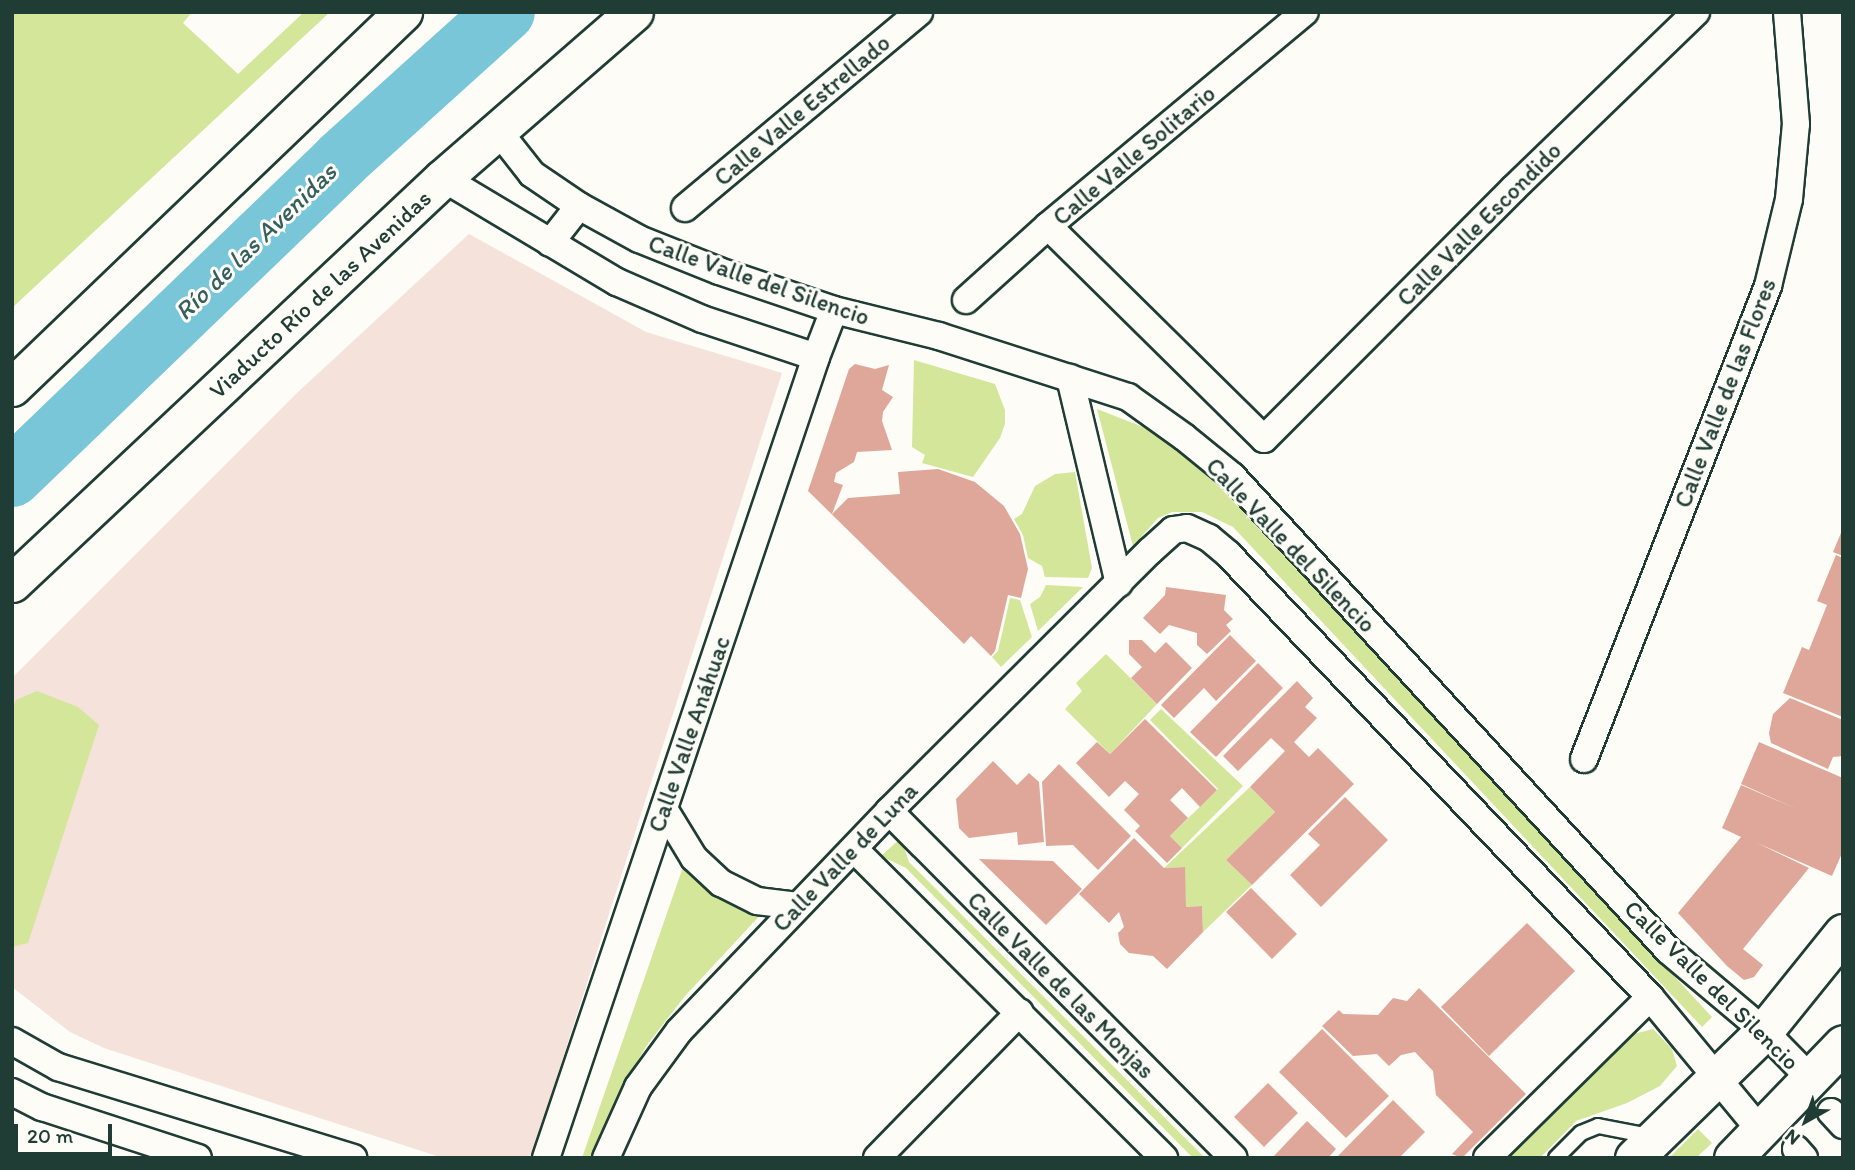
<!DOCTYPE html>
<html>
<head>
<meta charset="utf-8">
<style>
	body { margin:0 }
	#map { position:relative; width:1855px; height:1170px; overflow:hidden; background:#fdfcf7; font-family:Itim,sans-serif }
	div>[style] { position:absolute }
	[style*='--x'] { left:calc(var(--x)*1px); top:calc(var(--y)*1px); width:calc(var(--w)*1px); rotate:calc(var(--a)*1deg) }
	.built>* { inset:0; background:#f4e2db }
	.green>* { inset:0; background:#d4e69a }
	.river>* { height:60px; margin:-30px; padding:0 30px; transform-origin:30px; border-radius:30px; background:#7ac6d9 }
	.building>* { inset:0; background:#dfa79a }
	.roads { filter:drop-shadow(2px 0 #1f3d34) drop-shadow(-2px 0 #1f3d34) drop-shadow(0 2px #1f3d34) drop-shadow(0 -2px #1f3d34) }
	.lane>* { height:14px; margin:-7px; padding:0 7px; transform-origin:7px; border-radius:7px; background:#fdfcf7 }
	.street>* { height:26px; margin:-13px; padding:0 13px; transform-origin:13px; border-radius:13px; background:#fdfcf7 }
	.secondary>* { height:37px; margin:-18.5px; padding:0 18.5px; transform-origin:18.5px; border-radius:18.5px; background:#fdfcf7 }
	span { translate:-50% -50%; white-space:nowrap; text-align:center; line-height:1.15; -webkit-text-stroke:6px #fdfcf7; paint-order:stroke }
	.street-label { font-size:24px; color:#1f3d34 }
	.water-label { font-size:26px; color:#365f5d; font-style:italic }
	.frame { position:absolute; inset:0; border:14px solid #1f3d34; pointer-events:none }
	.north { position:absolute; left:1771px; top:1086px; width:70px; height:70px; -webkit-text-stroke:5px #fdfcf7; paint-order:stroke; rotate:220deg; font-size:19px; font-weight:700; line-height:28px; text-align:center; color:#1f3d34 }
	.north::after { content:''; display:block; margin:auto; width:24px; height:32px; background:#1f3d34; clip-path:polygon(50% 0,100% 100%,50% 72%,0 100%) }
	.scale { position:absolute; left:14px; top:1124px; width:98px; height:32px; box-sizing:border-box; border:4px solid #1f3d34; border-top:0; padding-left:9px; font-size:21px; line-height:24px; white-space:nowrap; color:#1f3d34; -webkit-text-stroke:5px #fdfcf7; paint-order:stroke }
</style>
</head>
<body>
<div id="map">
	<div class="built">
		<div style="clip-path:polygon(469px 234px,646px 332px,782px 373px,531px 1158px,443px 1158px,104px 1048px,70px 1032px,12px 987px,12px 678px,298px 392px)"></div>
	</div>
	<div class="green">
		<div style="clip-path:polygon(12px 12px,192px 12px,183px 23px,238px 74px,304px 12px,330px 12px,12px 308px)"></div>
		<div style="clip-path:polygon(914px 360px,995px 384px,1005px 410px,1005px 424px,1000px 438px,973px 477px,922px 463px,925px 455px,912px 447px)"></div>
		<div style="clip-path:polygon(1097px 409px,1143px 427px,1169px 444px,1222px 489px,1712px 1017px,1702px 1027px,1233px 527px,1202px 512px,1172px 512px,1158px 518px,1133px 546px)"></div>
		<div style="clip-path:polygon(1075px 472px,1092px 568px,1088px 578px,1045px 577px,1042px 566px,1028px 558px,1023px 535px,1014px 519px,1022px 514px,1035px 486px,1055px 474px)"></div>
		<div style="clip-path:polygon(1046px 585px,1083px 587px,1038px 631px,1030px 604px,1040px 597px)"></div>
		<div style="clip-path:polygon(1010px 598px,1020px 600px,1032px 637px,1001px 667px,992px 657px,998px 651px)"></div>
		<div style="clip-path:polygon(1106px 654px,1157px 704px,1110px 754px,1065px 709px,1082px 691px,1076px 683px)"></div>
		<div style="clip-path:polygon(37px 691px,78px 707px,99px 725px,28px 943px,12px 947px,12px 710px,16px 700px)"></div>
		<div style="clip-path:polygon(1161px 709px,1243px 786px,1182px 848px,1170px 836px,1218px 789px,1150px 720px)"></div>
		<div style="clip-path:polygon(1250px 787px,1275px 812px,1226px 860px,1252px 885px,1203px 932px,1202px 906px,1186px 907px,1184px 867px,1164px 868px)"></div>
		<div style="clip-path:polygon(901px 838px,909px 862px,1205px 1158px,1193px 1158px,906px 868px,881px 856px)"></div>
		<div style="clip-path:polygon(684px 864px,764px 911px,685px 996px,647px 1045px,617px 1096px,594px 1158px,582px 1158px)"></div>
		<div style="clip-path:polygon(1653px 1029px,1672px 1049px,1677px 1066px,1660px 1086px,1627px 1103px,1576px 1121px,1540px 1158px,1507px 1158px,1630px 1035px)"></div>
		<div style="clip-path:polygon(1698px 1129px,1712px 1143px,1696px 1158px,1669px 1158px)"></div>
	</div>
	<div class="river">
		<div style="--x:12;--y:477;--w:457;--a:-43.9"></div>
		<div style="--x:341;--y:160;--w:221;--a:-42.1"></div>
	</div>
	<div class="building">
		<div style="clip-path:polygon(855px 364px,875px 369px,889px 365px,882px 390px,893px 397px,883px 412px,882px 421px,892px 450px,857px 452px,854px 462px,836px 473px,834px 482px,843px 485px,832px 514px,848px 498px,900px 494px,898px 472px,938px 469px,975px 482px,1004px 506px,1020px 534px,1028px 569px,1021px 598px,1008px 595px,995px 651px,991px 656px,971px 636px,964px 644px,808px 491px,849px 369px)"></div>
		<div style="clip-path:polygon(1843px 528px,1843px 556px,1833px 552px)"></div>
		<div style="clip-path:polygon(1836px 555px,1843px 558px,1843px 717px,1783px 693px,1802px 647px,1809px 650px,1827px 605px,1817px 601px)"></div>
		<div style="clip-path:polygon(1166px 587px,1226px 595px,1224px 610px,1233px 619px,1226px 625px,1231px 631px,1207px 654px,1197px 645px,1197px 633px,1169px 625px,1160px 634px,1143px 618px,1165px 595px)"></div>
		<div style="clip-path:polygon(1230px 635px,1256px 661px,1216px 701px,1204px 688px,1174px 718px,1161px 705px)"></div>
		<div style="clip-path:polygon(1129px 640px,1142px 640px,1155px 653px,1166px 642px,1192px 668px,1157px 704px,1131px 678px,1142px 667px,1129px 654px)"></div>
		<div style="clip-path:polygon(1258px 663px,1283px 688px,1216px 757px,1190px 732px)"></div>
		<div style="clip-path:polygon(1297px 681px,1313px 698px,1305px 707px,1317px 718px,1294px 742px,1309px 757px,1318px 748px,1354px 784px,1252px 885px,1226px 860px,1275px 812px,1250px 787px,1285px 751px,1271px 738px,1238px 771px,1223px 756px)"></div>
		<div style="clip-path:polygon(1790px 698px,1843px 720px,1843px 756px,1833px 757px,1828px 769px,1771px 743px,1769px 733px,1773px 714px)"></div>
		<div style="clip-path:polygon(1145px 719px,1217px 790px,1200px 807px,1182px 788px,1170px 800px,1188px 818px,1170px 836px,1182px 848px,1167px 863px,1135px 831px,1140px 826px,1124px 810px,1139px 794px,1125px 781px,1109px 797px,1076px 763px,1097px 742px,1110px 754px)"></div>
		<div style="clip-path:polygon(1759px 742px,1843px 778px,1843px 851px,1832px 876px,1757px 843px,1809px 868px,1743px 949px,1763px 965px,1754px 977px,1744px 980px,1727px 966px,1678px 913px,1741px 837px,1722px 828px,1741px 785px,1797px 809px,1741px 784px)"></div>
		<div style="clip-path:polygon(993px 761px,1017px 785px,1029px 773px,1039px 782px,1044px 842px,1018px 845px,1017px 832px,969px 838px,959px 828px,956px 799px)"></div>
		<div style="clip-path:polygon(1059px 764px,1131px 836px,1098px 870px,1073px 845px,1046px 846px,1042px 782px)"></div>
		<div style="clip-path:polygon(1345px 797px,1388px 840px,1321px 907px,1290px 875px,1320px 845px,1308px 834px)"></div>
		<div style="clip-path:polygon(1134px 838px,1164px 868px,1185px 867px,1186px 907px,1202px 906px,1203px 932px,1167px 969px,1153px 956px,1129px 953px,1120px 944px,1118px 933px,1124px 927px,1119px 912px,1109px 923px,1079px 894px)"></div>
		<div style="clip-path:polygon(979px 859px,1053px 861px,1082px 889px,1046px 925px)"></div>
		<div style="clip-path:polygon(1251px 888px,1297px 934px,1272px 959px,1226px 912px)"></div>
		<div style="clip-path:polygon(1527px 923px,1575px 971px,1489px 1056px,1441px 1007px)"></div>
		<div style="clip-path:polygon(1419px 988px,1526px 1094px,1462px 1158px,1452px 1154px,1473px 1132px,1436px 1095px,1433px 1071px,1415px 1052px,1401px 1055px,1389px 1066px,1377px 1054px,1353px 1056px,1322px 1026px,1339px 1010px,1343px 1014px,1378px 1015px,1393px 998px,1407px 1001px)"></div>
		<div style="clip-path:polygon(1322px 1029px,1389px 1096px,1346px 1138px,1279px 1072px)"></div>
		<div style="clip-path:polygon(1268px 1083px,1298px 1113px,1264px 1147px,1234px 1117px)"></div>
		<div style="clip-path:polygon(1393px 1100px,1425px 1132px,1399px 1158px,1336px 1158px)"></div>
		<div style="clip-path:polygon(1307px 1121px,1336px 1149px,1328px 1158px,1276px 1158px,1274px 1156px)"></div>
	</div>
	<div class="roads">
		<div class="lane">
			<div style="--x:1556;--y:1158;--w:35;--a:-45"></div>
			<div style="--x:1581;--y:1133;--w:18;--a:-22"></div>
			<div style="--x:1598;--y:1126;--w:53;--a:10.9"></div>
		</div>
		<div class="street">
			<div style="--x:499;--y:132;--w:53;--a:51.8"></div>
			<div style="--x:532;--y:174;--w:57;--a:34.2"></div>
			<div style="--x:579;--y:206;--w:68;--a:28.8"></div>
			<div style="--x:639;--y:239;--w:86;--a:21.8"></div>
			<div style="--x:719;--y:271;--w:121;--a:18.7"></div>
			<div style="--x:834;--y:310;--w:108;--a:13.9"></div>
			<div style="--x:939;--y:336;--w:199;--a:17.9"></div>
			<div style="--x:1128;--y:397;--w:69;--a:35.5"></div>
			<div style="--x:1184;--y:437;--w:62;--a:39.1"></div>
			<div style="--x:1232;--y:476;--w:645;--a:47.39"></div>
			<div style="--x:1669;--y:951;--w:124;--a:40.1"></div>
			<div style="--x:1764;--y:1031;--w:67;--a:45.6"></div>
			<div style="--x:443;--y:178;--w:203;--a:30.9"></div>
			<div style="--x:617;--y:282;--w:93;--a:23.5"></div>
			<div style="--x:702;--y:319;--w:120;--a:18.4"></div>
			<div style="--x:685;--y:208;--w:305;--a:-39.9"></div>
			<div style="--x:1048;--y:226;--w:303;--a:44.6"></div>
			<div style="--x:1264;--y:439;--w:354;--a:-45.1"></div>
			<div style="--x:1514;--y:188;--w:253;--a:-44"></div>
			<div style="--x:550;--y:243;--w:47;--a:-51.9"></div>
			<div style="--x:966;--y:300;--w:110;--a:-42.1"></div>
			<div style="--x:1048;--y:226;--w:334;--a:-39.8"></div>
			<div style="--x:1070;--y:378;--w:211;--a:76.6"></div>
			<div style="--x:1584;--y:759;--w:508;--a:-68.74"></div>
			<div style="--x:1768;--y:286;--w:89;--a:-76.4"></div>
			<div style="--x:1789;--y:199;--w:75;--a:-84.7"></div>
			<div style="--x:1796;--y:124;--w:112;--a:-94.6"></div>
			<div style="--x:664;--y:809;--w:57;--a:58.5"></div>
			<div style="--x:694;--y:858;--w:37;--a:43"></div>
			<div style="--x:721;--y:883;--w:40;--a:26.6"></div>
			<div style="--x:757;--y:901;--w:39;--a:7"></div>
			<div style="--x:889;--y:811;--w:489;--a:45.2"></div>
			<div style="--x:854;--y:849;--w:438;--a:44.9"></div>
			<div style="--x:12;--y:1041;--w:53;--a:29.5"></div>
			<div style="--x:58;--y:1067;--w:309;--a:17.1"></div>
			<div style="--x:12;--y:1092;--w:34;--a:27"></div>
			<div style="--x:42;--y:1107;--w:164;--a:18.1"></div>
			<div style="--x:1831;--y:1112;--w:18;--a:47"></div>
			<div style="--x:1796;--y:1149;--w:12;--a:48"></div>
			<div style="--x:546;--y:1158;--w:845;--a:-71.37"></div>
			<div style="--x:816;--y:357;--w:50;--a:-69"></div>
			<div style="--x:606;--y:1158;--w:78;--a:-65.7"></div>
			<div style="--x:638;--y:1087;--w:69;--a:-53.8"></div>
			<div style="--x:679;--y:1031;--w:304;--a:-46.3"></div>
			<div style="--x:889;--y:811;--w:368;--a:-44.9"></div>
			<div style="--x:1150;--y:551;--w:31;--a:-42"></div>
			<div style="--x:1173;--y:530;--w:14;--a:-8"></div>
			<div style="--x:1187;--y:528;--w:24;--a:24"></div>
			<div style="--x:1209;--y:538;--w:25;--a:40"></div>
			<div style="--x:1228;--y:554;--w:612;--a:46.39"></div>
			<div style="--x:1650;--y:997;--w:173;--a:50.4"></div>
			<div style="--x:877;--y:1158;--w:204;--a:-45.6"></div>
			<div style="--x:1487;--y:1158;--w:229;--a:-44.6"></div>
		</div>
		<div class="secondary">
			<div style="--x:12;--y:387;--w:542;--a:-43.8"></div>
			<div style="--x:12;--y:583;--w:591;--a:-43.22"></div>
			<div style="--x:443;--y:178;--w:253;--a:-41"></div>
			<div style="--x:1634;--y:1158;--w:182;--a:-44.3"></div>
			<div style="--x:1764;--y:1031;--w:126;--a:-51.1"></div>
			<div style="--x:1733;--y:1158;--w:158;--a:-46"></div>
		</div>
	</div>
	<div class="street-label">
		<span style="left:802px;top:110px;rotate:-40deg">Calle Valle Estrellado</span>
		<span style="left:1134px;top:155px;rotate:-40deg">Calle Valle Solitario</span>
		<span style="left:1479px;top:224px;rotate:-45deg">Calle Valle Escondido</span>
		<span style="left:759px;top:280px;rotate:19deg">Calle Valle del Silencio</span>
		<span style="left:320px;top:294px;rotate:-43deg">Viaducto Río de las Avenidas</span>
		<span style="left:1725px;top:393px;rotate:-69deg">Calle Valle de las Flores</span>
		<span style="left:1291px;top:545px;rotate:46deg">Calle Valle del Silencio</span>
		<span style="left:689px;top:734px;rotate:-71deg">Calle Valle Anáhuac</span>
		<span style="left:845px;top:857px;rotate:-46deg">Calle Valle de Luna</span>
		<span style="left:1061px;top:985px;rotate:45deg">Calle Valle de las Monjas</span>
		<span style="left:1712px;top:985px;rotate:44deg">Calle Valle del Silencio</span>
	</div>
	<div class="water-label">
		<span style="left:256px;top:242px;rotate:-44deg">Río de las Avenidas</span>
	</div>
	<div class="frame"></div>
	<div class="north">N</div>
	<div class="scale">20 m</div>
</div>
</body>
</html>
